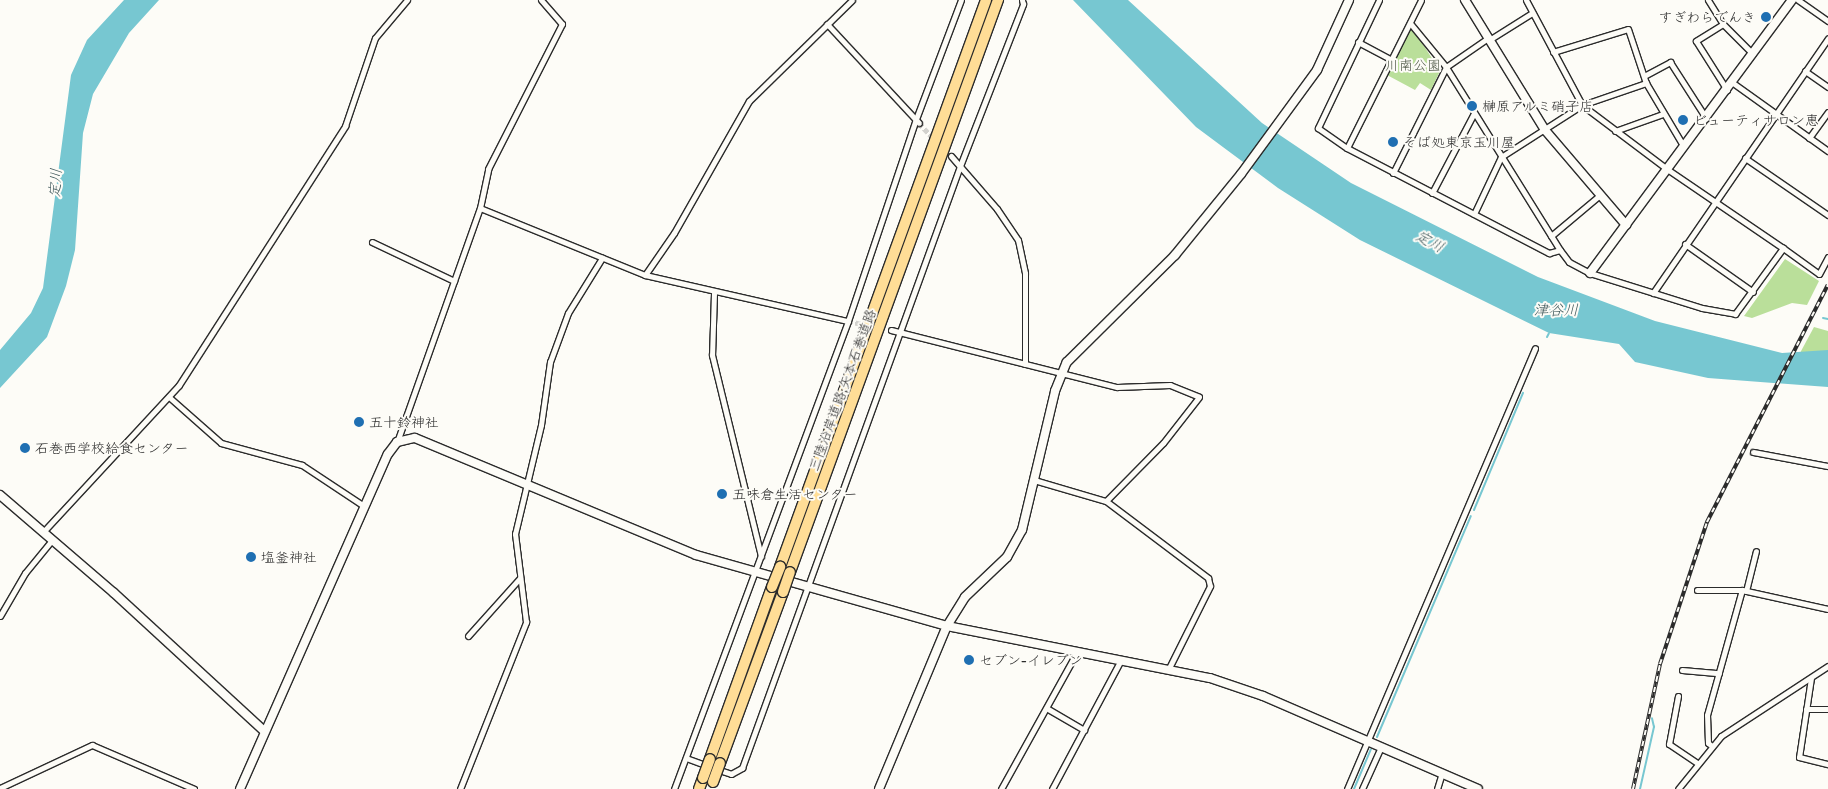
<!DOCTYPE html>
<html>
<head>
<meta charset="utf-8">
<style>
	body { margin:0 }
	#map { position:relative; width:1828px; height:789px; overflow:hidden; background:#fdfcf7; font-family:"Patrick Hand","Klee One",sans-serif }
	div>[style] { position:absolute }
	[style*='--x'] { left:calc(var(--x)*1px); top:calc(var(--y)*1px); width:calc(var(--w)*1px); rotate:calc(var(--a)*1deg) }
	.green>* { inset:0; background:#badf9a }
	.water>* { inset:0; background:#77c7d1 }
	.stream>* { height:2px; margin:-1px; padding:0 1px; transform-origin:1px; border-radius:1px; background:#77c7d1 }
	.street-tunnel>* { height:5px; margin-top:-2.5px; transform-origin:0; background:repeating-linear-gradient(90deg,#d3d2ce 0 5px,transparent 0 7.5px) }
	.roads { filter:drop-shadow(1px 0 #2b2b2b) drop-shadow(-1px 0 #2b2b2b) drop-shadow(0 1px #2b2b2b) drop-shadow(0 -1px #2b2b2b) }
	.street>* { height:5px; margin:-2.5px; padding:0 2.5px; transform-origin:2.5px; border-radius:2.5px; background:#fdfcf7 }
	.secondary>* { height:8px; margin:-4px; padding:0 4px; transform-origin:4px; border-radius:4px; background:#fdfcf7 }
	.highway>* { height:10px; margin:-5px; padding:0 5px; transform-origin:5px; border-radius:5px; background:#ffdd96 }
	.rail>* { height:4px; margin-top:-2px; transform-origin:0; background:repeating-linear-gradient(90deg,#fdfcf7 0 5.5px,#2b2b2b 0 11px); box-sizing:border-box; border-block:1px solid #2b2b2b }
	.bridges { filter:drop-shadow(1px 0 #2b2b2b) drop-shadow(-1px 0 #2b2b2b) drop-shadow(0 1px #2b2b2b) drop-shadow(0 -1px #2b2b2b) }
	.highway-bridge>* { height:10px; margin:-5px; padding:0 5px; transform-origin:5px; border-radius:5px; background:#ffdd96 }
	.dots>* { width:14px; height:14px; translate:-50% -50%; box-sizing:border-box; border:2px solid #fdfcf7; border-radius:50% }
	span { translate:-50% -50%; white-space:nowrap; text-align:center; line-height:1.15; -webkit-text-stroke:4px #fdfcf7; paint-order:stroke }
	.poi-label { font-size:14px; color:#2b2b2b }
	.right { translate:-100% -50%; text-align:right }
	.left { translate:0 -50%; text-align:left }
	.park-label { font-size:14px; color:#4f5847 }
	.street-label { font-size:14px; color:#2b2b2b }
	.water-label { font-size:15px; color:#425a5d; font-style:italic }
</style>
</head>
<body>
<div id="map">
	<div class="green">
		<div style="clip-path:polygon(1412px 27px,1440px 71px,1431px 90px,1420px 83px,1415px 90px,1387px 75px)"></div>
		<div style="clip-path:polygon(1785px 259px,1819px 281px,1807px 305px,1792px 303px,1752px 318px,1744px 316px)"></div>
		<div style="clip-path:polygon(1814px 327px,1828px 331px,1828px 351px,1800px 353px)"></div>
	</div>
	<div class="water">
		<div style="clip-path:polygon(124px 0,159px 0,129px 33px,93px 94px,83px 133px,75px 250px,66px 286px,47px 337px,0 388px,0 350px,31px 313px,43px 288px,71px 75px,87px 40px)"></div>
		<div style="clip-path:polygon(1073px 0,1128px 0,1262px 123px,1351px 183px,1538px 277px,1655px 321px,1782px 353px,1828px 350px,1828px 387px,1708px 378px,1635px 362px,1619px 344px,1549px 333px,1360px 240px,1278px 188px,1196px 127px)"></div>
	</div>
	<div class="stream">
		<div style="--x:1823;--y:318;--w:5;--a:11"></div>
		<div style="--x:1547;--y:337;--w:4;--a:-63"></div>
		<div style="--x:1474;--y:510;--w:127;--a:-67.3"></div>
		<div style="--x:1377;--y:737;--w:240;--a:-67"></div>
		<div style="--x:1354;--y:789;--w:43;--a:-67"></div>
		<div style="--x:1640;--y:789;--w:64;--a:-77.3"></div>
		<div style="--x:1654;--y:727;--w:9;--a:-103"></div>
	</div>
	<div class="street-tunnel">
		<div style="--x:919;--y:123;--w:23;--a:47"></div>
		<div style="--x:848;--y:321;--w:19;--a:12"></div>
	</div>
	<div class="roads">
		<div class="street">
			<div style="--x:1379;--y:0;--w:142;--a:115.5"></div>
			<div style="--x:1318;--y:128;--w:35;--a:35"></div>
			<div style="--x:1347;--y:148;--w:228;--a:27.5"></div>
			<div style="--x:1549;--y:253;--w:11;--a:-15"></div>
			<div style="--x:1560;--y:250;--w:15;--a:53"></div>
			<div style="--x:1569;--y:262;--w:24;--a:28"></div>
			<div style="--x:1590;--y:273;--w:117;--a:17.4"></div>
			<div style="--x:1702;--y:308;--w:34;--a:10"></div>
			<div style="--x:1735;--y:314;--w:82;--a:-54"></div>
			<div style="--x:1783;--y:248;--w:44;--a:35.8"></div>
			<div style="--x:1819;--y:274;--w:19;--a:-62"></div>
			<div style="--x:1526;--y:0;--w:119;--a:61.9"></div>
			<div style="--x:1582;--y:105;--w:106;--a:37"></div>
			<div style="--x:1667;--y:169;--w:140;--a:34.3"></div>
			<div style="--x:1708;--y:0;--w:28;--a:58"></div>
			<div style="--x:1723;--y:24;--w:42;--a:45"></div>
			<div style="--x:1798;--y:0;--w:37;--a:35"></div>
			<div style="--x:1410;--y:23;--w:57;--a:50.7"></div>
			<div style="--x:1446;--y:67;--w:216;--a:58.1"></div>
			<div style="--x:827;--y:24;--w:135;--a:47.1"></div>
			<div style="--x:1723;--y:24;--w:32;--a:148"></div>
			<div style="--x:1696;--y:41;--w:58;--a:57.7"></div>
			<div style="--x:1489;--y:40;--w:51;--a:-32.1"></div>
			<div style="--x:1358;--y:42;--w:36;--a:28"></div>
			<div style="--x:1553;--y:52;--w:78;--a:-17"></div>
			<div style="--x:1628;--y:29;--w:57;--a:71.6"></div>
			<div style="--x:1646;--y:83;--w:74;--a:59.3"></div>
			<div style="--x:1805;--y:71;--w:28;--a:35"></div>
			<div style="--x:1644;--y:76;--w:30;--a:-28"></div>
			<div style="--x:1670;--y:62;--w:67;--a:57.3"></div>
			<div style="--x:1733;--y:83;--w:117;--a:35.6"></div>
			<div style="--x:1615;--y:131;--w:51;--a:-19.5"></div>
			<div style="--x:1809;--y:138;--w:32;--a:-54"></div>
			<div style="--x:1347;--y:148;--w:165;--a:-63.4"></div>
			<div style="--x:951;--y:156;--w:70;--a:49"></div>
			<div style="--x:997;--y:209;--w:37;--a:56"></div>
			<div style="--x:1018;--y:240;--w:34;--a:78"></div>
			<div style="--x:1025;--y:273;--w:91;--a:90"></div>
			<div style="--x:1745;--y:158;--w:101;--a:34.5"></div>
			<div style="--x:1393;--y:173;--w:119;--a:-63.4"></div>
			<div style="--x:1446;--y:67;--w:51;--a:-34.6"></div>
			<div style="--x:1432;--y:193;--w:90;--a:-62.3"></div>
			<div style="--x:480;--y:208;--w:178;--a:22.1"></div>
			<div style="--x:645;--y:275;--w:208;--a:12.8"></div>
			<div style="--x:1474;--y:214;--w:63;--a:-64.7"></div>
			<div style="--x:1501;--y:157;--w:96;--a:-32.7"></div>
			<div style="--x:1582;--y:105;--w:68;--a:-19"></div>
			<div style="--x:1551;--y:236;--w:64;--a:-39.9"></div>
			<div style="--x:372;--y:242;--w:91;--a:25.4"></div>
			<div style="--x:1685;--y:244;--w:83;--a:35.2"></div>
			<div style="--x:645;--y:275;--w:51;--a:-55.4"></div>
			<div style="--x:674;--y:233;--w:152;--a:-60.4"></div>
			<div style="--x:749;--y:101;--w:144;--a:-44.4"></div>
			<div style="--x:714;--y:293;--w:62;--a:91.8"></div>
			<div style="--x:712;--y:355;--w:207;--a:76.3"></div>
			<div style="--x:1653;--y:293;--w:309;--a:-55.5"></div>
			<div style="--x:891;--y:330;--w:233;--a:14.2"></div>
			<div style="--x:1117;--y:387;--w:53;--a:-2.2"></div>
			<div style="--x:1170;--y:385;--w:31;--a:22"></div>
			<div style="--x:1199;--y:397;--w:58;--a:128"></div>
			<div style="--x:1163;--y:443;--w:81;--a:134.5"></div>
			<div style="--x:169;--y:397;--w:69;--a:41.5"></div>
			<div style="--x:221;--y:443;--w:84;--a:15.2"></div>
			<div style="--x:302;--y:465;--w:74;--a:33.5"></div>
			<div style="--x:397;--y:442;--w:248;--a:-70.5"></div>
			<div style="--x:480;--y:208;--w:40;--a:-78"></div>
			<div style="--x:488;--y:169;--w:163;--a:-63"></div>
			<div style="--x:562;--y:24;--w:32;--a:-131"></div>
			<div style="--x:1753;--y:452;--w:76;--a:10.6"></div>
			<div style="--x:1034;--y:480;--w:75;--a:16.3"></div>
			<div style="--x:1106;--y:501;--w:128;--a:37"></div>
			<div style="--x:1208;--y:578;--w:8;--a:76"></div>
			<div style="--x:1210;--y:586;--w:94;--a:116.6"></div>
			<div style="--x:43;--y:532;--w:200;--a:-47.2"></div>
			<div style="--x:179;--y:385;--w:308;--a:-57.3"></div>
			<div style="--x:345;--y:126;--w:93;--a:-71.2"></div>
			<div style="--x:375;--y:38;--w:50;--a:-49.9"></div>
			<div style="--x:1697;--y:590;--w:45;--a:0"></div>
			<div style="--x:1742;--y:590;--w:88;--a:12.5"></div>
			<div style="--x:1746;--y:591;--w:41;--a:-76"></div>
			<div style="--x:0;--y:616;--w:50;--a:-59.8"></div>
			<div style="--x:25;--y:573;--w:43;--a:-50.7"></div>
			<div style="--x:468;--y:636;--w:78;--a:-48.1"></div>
			<div style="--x:1682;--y:670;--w:37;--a:5"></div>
			<div style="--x:1811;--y:678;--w:80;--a:98.6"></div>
			<div style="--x:1799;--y:757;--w:30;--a:14"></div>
			<div style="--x:1678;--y:696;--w:49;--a:100.6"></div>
			<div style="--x:1669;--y:744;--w:34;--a:34"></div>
			<div style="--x:1048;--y:709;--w:42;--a:30.3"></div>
			<div style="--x:1806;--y:709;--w:22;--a:0"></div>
			<div style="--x:1712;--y:746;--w:5;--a:-143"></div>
			<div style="--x:1708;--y:743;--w:28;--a:-92"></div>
			<div style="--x:1707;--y:715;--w:130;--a:-74.4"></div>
			<div style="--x:686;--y:758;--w:23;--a:20"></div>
			<div style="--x:716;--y:769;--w:16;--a:18"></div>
			<div style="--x:731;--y:774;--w:13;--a:-29"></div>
			<div style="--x:742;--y:768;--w:640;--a:-70.09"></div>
			<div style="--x:960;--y:166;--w:174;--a:-68.7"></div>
			<div style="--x:1023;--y:4;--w:4;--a:-104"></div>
			<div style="--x:0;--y:788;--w:102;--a:-25.1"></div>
			<div style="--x:92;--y:745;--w:111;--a:23.3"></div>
			<div style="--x:460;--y:789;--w:180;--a:-68.4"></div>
			<div style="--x:526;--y:622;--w:89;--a:-97.1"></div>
			<div style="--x:515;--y:534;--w:112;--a:-76.6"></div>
			<div style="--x:541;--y:425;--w:64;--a:-81.9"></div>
			<div style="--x:550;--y:362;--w:52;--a:-69.8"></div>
			<div style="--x:568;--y:313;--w:65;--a:-58.3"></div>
			<div style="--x:674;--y:789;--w:499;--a:-69.6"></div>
			<div style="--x:848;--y:321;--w:213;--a:-71.4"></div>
			<div style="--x:916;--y:119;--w:127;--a:-69.3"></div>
			<div style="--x:1001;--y:789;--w:157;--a:-61"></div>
			<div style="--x:1052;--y:789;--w:146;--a:-61.9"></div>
			<div style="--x:1347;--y:789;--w:479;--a:-66.9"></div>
			<div style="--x:1362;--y:789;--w:46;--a:-65.7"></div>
			<div style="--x:1437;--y:789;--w:17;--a:-73"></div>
			<div style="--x:1678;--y:789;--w:68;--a:-50.9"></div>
			<div style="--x:1721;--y:736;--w:128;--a:-33.2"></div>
		</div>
		<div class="secondary">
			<div style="--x:1465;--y:0;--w:153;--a:58.4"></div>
			<div style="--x:1545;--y:130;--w:125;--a:49.5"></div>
			<div style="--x:1590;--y:273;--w:340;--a:-53.5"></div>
			<div style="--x:0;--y:495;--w:150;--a:40.7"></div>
			<div style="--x:114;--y:593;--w:204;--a:42.6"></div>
			<div style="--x:240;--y:789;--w:366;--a:-66.2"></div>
			<div style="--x:388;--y:454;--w:15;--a:-53"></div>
			<div style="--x:397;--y:442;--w:18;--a:-13"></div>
			<div style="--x:415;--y:438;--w:304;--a:22.6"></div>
			<div style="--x:696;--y:555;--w:261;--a:15.8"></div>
			<div style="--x:947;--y:626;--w:268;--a:11.2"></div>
			<div style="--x:1210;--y:678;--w:56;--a:18.8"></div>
			<div style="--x:1263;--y:696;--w:234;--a:23.4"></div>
			<div style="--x:879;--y:789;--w:177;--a:-67.4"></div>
			<div style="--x:947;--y:626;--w:34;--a:-58"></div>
			<div style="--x:965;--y:597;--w:58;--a:-43.6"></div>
			<div style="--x:1007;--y:557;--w:31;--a:-61"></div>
			<div style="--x:1022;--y:530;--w:143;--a:-76.6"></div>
			<div style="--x:1055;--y:391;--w:31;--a:-68"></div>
			<div style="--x:1067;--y:362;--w:152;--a:-44.7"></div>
			<div style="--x:1175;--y:255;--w:104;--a:-50.8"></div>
			<div style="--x:1241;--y:174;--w:129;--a:-53.8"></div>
			<div style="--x:1317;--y:70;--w:77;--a:-65.4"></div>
		</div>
		<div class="highway">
			<div style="--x:780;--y:567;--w:603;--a:-70.03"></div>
			<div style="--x:790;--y:572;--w:609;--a:-70.02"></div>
			<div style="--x:710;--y:759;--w:183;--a:-70.2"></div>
			<div style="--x:720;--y:763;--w:182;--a:-69.8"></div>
			<div style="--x:699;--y:789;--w:12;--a:-70"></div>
		</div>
	</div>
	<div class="rail">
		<div style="--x:1633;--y:789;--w:128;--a:-77.8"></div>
		<div style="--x:1660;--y:664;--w:150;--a:-71.7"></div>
		<div style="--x:1707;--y:522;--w:266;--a:-63"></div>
	</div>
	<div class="bridges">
		<div class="highway-bridge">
			<div style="--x:772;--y:587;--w:22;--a:-68"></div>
			<div style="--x:783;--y:592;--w:21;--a:-71"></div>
			<div style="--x:703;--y:778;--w:20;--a:-70"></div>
			<div style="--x:713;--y:782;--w:20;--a:-70"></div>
		</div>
	</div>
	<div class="dots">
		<div style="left:1766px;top:17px;background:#1f6fb2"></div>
		<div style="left:1472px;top:106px;background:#1f6fb2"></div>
		<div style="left:1683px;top:120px;background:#1f6fb2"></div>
		<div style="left:1393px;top:142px;background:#1f6fb2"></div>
		<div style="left:359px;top:422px;background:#1f6fb2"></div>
		<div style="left:25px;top:448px;background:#1f6fb2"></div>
		<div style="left:722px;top:494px;background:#1f6fb2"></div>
		<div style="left:251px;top:557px;background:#1f6fb2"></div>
		<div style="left:969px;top:660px;background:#1f6fb2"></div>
	</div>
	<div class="poi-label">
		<span class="right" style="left:1756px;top:17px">すぎわらでんき</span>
		<span class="left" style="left:1482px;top:106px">榊原アルミ硝子店</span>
		<span class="left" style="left:1693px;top:120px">ビューティサロン恵</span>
		<span class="left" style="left:1403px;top:142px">そば処東京玉川屋</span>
		<span class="left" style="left:369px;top:422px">五十鈴神社</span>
		<span class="left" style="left:35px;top:448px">石巻西学校給食センター</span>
		<span class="left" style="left:732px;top:494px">五味倉生活センター</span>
		<span class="left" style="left:261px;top:557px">塩釜神社</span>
		<span class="left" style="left:979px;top:660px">セブン-イレブン</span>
	</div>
	<div class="park-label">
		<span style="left:1413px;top:65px">川南公園</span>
	</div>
	<div class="street-label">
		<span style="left:842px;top:390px;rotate:-70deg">三陸沿岸道路;矢本石巻道路</span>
	</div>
	<div class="water-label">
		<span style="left:55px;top:183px;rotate:-86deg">定川</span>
		<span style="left:1430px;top:241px;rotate:28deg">定川</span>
		<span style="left:1556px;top:310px">津谷川</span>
	</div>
</div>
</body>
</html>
